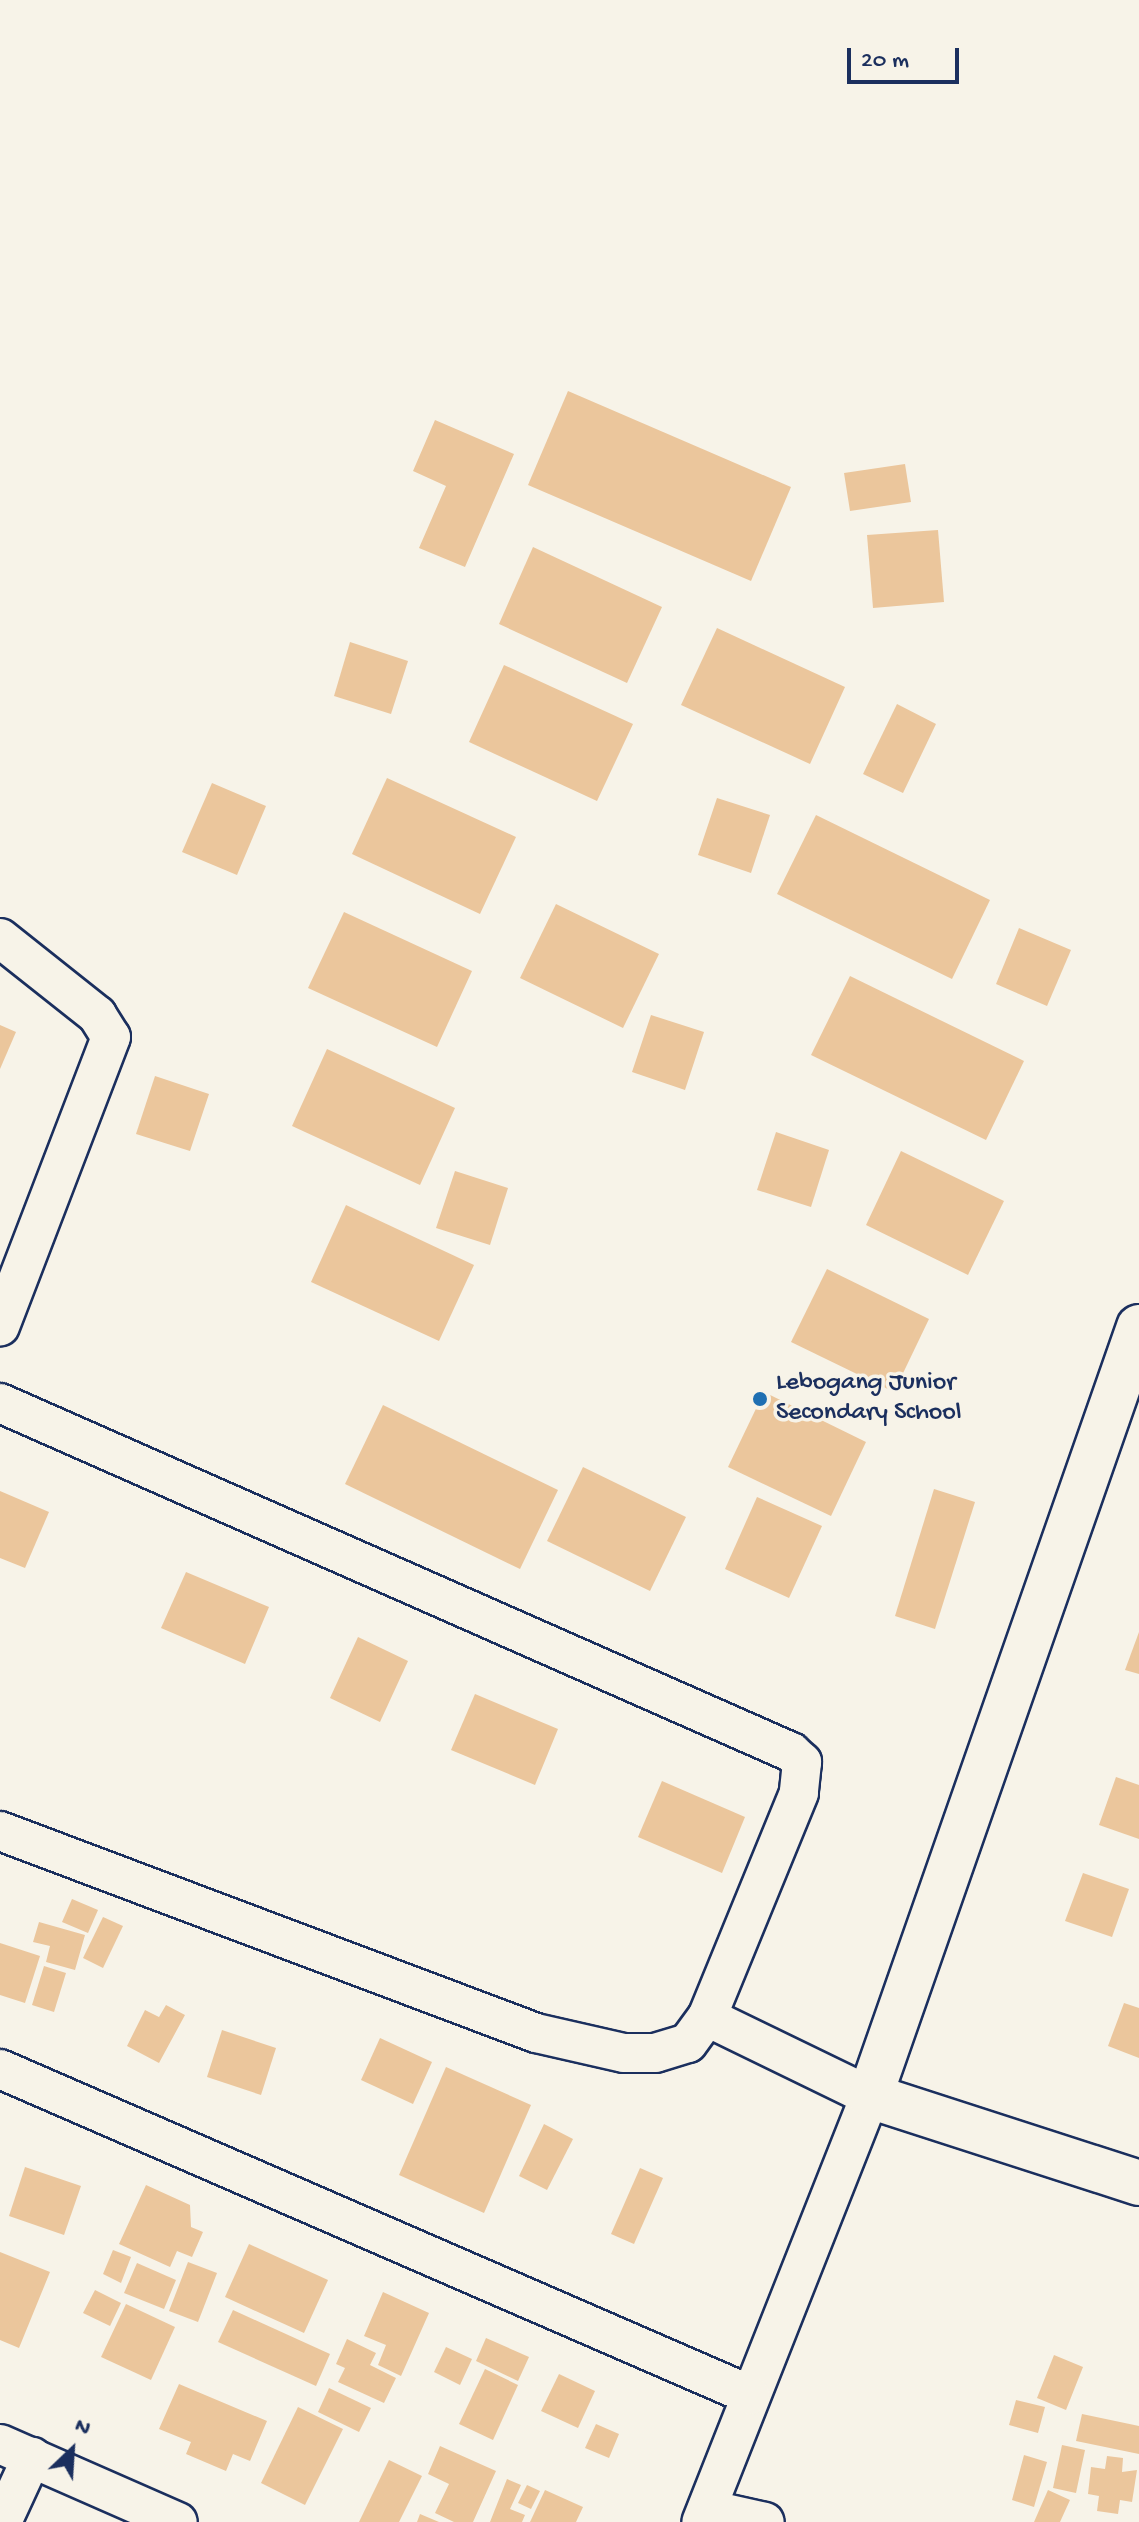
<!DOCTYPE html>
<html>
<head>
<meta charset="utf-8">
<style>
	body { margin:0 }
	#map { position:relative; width:1139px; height:2522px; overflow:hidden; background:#f7f3e8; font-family:"Gochi Hand",sans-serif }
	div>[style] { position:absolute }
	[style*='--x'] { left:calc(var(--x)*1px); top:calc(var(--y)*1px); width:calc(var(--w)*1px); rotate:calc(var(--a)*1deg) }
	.building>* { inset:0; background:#ebc69c }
	.roads { filter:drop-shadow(2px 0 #1b2f5e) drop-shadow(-2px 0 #1b2f5e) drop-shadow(0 2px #1b2f5e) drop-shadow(0 -2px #1b2f5e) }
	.street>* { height:38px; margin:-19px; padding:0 19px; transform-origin:19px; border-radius:19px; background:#f7f3e8 }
	.secondary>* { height:44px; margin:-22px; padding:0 22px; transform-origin:22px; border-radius:22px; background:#f7f3e8 }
	.dots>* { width:22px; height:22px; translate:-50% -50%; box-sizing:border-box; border:4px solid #f7f3e8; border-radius:50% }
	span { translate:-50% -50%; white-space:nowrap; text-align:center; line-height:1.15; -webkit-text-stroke:7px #f7f3e8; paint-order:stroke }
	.poi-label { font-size:26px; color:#1b2f5e }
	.left { translate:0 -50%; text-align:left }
	.north { position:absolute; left:32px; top:2410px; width:80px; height:80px; -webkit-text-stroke:6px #f7f3e8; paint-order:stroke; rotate:25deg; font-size:22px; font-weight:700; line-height:32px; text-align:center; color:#1b2f5e }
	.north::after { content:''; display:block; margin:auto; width:28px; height:36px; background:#1b2f5e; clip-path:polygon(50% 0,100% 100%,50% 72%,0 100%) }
	.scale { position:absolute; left:847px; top:48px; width:112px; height:36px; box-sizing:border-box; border:4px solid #1b2f5e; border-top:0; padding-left:10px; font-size:24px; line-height:28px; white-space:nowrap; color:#1b2f5e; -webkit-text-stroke:6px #f7f3e8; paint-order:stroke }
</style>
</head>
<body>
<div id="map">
	<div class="building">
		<div style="clip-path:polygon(568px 391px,791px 487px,751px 581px,528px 485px)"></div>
		<div style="clip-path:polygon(435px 420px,514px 454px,465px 567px,419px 548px,446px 486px,413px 471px)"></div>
		<div style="clip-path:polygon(905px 464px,911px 502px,850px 511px,844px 473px)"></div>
		<div style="clip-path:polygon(938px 530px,944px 602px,873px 608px,867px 535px)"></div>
		<div style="clip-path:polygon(533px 547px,662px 607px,627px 683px,499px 624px)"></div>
		<div style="clip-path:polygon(717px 628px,845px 687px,810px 764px,681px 705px)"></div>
		<div style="clip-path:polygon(350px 642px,408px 661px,391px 714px,334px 696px)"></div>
		<div style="clip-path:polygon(504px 665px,633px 724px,597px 801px,469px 742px)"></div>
		<div style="clip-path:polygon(897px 704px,936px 724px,903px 793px,863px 774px)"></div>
		<div style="clip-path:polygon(387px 778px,516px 837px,480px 914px,352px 854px)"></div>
		<div style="clip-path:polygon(212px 783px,266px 806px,237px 875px,182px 852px)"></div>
		<div style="clip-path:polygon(717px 798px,770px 815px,751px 873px,698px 855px)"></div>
		<div style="clip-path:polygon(816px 815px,990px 900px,952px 979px,777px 894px)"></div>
		<div style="clip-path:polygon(556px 904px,659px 954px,623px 1028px,520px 978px)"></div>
		<div style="clip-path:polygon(344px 912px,472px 971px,437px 1047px,308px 988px)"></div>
		<div style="clip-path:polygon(1019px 928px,1071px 950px,1047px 1006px,996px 984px)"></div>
		<div style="clip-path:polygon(850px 976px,1024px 1061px,986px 1140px,811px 1055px)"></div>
		<div style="clip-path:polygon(651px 1015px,704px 1032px,685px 1090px,632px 1072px)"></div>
		<div style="clip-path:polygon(0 1025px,16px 1032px,0 1069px)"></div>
		<div style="clip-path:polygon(327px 1049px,455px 1108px,420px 1185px,292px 1126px)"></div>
		<div style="clip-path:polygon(155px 1076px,209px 1094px,190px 1151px,136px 1134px)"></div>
		<div style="clip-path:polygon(776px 1132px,829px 1150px,811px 1207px,757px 1190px)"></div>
		<div style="clip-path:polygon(901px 1151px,1004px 1201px,968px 1275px,866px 1225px)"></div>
		<div style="clip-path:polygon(455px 1171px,508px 1188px,490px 1245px,436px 1228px)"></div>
		<div style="clip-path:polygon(346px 1205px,474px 1265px,439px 1341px,311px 1282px)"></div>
		<div style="clip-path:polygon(827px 1269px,929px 1319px,894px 1392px,791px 1342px)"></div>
		<div style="clip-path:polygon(764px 1392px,866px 1442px,831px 1516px,728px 1467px)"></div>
		<div style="clip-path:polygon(383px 1405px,558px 1490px,520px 1569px,345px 1484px)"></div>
		<div style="clip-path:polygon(583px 1467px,686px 1517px,650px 1591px,547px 1541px)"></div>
		<div style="clip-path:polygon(934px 1489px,975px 1502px,935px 1629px,895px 1616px)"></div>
		<div style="clip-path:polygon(0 1491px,49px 1512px,25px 1568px,0 1558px)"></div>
		<div style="clip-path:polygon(757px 1497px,822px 1526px,789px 1598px,725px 1569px)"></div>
		<div style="clip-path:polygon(186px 1572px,269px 1607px,245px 1664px,161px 1628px)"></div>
		<div style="clip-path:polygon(1139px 1632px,1139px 1674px,1125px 1670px)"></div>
		<div style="clip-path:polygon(358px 1637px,408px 1661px,380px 1722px,330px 1698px)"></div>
		<div style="clip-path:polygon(475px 1694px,558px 1729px,535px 1785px,451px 1750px)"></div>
		<div style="clip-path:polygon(1116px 1777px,1139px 1785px,1139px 1839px,1099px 1825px)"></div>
		<div style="clip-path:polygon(662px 1781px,745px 1817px,722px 1873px,638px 1837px)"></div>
		<div style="clip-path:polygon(1083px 1873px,1129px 1889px,1112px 1937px,1065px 1921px)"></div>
		<div style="clip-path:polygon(72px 1899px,98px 1910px,88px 1933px,62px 1922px)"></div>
		<div style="clip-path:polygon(103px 1917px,123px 1926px,103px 1968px,83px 1958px)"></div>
		<div style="clip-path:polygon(39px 1922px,85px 1935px,75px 1970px,46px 1962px,50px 1946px,33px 1942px)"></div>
		<div style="clip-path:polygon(0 1943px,40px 1956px,25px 2003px,0 1995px)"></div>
		<div style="clip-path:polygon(44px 1966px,66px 1973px,54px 2012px,32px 2005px)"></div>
		<div style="clip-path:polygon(1124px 2003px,1139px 2008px,1139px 2058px,1108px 2046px)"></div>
		<div style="clip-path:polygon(166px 2005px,185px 2015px,159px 2063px,127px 2046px,145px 2010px,159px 2017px)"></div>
		<div style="clip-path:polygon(222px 2030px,276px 2048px,261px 2095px,207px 2077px)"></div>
		<div style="clip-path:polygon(380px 2038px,432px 2062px,413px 2104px,361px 2080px)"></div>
		<div style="clip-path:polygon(446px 2067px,531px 2105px,484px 2213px,399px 2175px)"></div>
		<div style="clip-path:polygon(544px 2124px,573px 2139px,547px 2190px,519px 2176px)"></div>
		<div style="clip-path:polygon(25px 2167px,81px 2186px,64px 2235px,9px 2216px)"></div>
		<div style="clip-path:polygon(640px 2168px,663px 2178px,634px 2244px,611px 2234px)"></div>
		<div style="clip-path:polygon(146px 2185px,190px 2205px,191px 2227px,203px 2232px,192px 2257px,177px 2251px,170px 2267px,119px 2244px)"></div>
		<div style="clip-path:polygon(249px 2244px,328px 2280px,304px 2333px,225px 2297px)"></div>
		<div style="clip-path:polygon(113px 2250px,131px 2257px,121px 2283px,103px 2274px)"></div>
		<div style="clip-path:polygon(0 2252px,50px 2272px,19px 2348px,0 2340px)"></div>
		<div style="clip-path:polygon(188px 2262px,217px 2273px,198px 2322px,169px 2311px)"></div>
		<div style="clip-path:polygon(137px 2263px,176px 2280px,164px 2309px,124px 2293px)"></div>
		<div style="clip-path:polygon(95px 2290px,121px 2303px,110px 2326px,83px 2313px)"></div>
		<div style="clip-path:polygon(383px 2292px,429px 2313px,401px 2376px,378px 2365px,386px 2345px,364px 2336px)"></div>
		<div style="clip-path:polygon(126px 2304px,175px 2327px,151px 2380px,101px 2357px)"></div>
		<div style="clip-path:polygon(233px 2310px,330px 2354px,316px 2386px,218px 2342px)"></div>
		<div style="clip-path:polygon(486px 2338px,529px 2357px,518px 2381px,476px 2361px)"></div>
		<div style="clip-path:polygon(347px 2339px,376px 2353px,370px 2365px,396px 2378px,384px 2403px,338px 2382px,345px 2368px,336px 2364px)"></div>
		<div style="clip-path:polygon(446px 2347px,472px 2359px,460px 2385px,434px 2372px)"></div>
		<div style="clip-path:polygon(1054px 2355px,1083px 2367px,1066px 2410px,1037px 2398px)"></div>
		<div style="clip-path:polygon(485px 2369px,518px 2385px,493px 2440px,459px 2424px)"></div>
		<div style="clip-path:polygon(559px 2374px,595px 2391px,578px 2428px,541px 2411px)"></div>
		<div style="clip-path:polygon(179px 2384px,267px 2421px,250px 2461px,233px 2454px,226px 2471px,186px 2454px,191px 2442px,159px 2429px)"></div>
		<div style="clip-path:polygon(329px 2388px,371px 2408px,359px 2432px,318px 2412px)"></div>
		<div style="clip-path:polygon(1016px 2400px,1045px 2407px,1038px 2433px,1009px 2425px)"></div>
		<div style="clip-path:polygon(298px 2407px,343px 2429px,305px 2505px,261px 2483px)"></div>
		<div style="clip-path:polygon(1082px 2414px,1139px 2426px,1139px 2454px,1076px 2441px)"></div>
		<div style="clip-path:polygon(596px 2424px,619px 2434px,609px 2458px,585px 2448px)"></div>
		<div style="clip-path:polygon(1062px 2445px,1085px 2450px,1076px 2493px,1053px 2488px)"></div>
		<div style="clip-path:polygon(440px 2446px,496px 2471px,473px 2522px,454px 2522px,435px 2513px,449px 2484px,428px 2474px)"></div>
		<div style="clip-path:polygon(1024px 2455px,1047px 2462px,1034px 2507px,1012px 2500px)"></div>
		<div style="clip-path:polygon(1107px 2456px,1123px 2458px,1122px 2472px,1137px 2470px,1132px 2502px,1120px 2500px,1118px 2514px,1097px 2511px,1099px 2496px,1088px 2494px,1091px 2467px,1105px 2469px)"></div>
		<div style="clip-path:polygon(389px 2460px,422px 2476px,399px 2522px,359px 2522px)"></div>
		<div style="clip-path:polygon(507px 2479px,521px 2485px,510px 2509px,525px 2515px,522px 2522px,490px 2522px)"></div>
		<div style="clip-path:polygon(527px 2485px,540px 2491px,531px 2509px,518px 2503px)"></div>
		<div style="clip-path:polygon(545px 2490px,583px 2507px,576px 2522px,530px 2522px)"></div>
		<div style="clip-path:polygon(1048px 2490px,1070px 2500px,1060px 2522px,1034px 2522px)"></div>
		<div style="clip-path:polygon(420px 2514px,439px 2522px,417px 2522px)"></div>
	</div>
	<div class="roads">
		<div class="street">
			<div style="--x:0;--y:938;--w:124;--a:38.4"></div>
			<div style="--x:97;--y:1015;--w:26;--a:58"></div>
			<div style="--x:111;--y:1037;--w:310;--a:111"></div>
			<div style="--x:0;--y:1403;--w:865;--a:23.81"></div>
			<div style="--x:791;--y:1752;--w:15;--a:42"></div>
			<div style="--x:802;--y:1762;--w:31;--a:96"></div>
			<div style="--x:799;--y:1793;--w:242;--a:112.3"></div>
			<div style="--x:707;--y:2017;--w:181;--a:25.9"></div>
			<div style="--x:870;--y:2096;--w:458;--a:111.6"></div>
			<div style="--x:0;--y:1831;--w:573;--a:20.65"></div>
			<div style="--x:536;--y:2033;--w:90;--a:12.8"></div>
			<div style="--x:624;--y:2053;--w:31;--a:0"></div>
			<div style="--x:655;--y:2053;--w:34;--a:-17"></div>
			<div style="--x:688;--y:2043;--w:32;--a:-54"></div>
			<div style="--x:0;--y:2069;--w:818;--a:23.49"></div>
			<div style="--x:0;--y:2444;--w:194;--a:23.7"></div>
			<div style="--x:707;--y:2509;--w:59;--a:12.6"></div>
			<div style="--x:2;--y:2522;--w:72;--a:-65.2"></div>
		</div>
		<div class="secondary">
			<div style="--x:1139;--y:1327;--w:815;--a:109.28"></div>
			<div style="--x:870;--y:2096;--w:283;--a:17.9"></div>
		</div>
	</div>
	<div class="dots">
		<div style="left:760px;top:1399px;background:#1f6fb2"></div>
	</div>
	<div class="poi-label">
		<span class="left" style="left:776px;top:1399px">Lebogang Junior<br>Secondary School</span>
	</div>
	<div class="north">N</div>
	<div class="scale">20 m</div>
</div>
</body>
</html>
